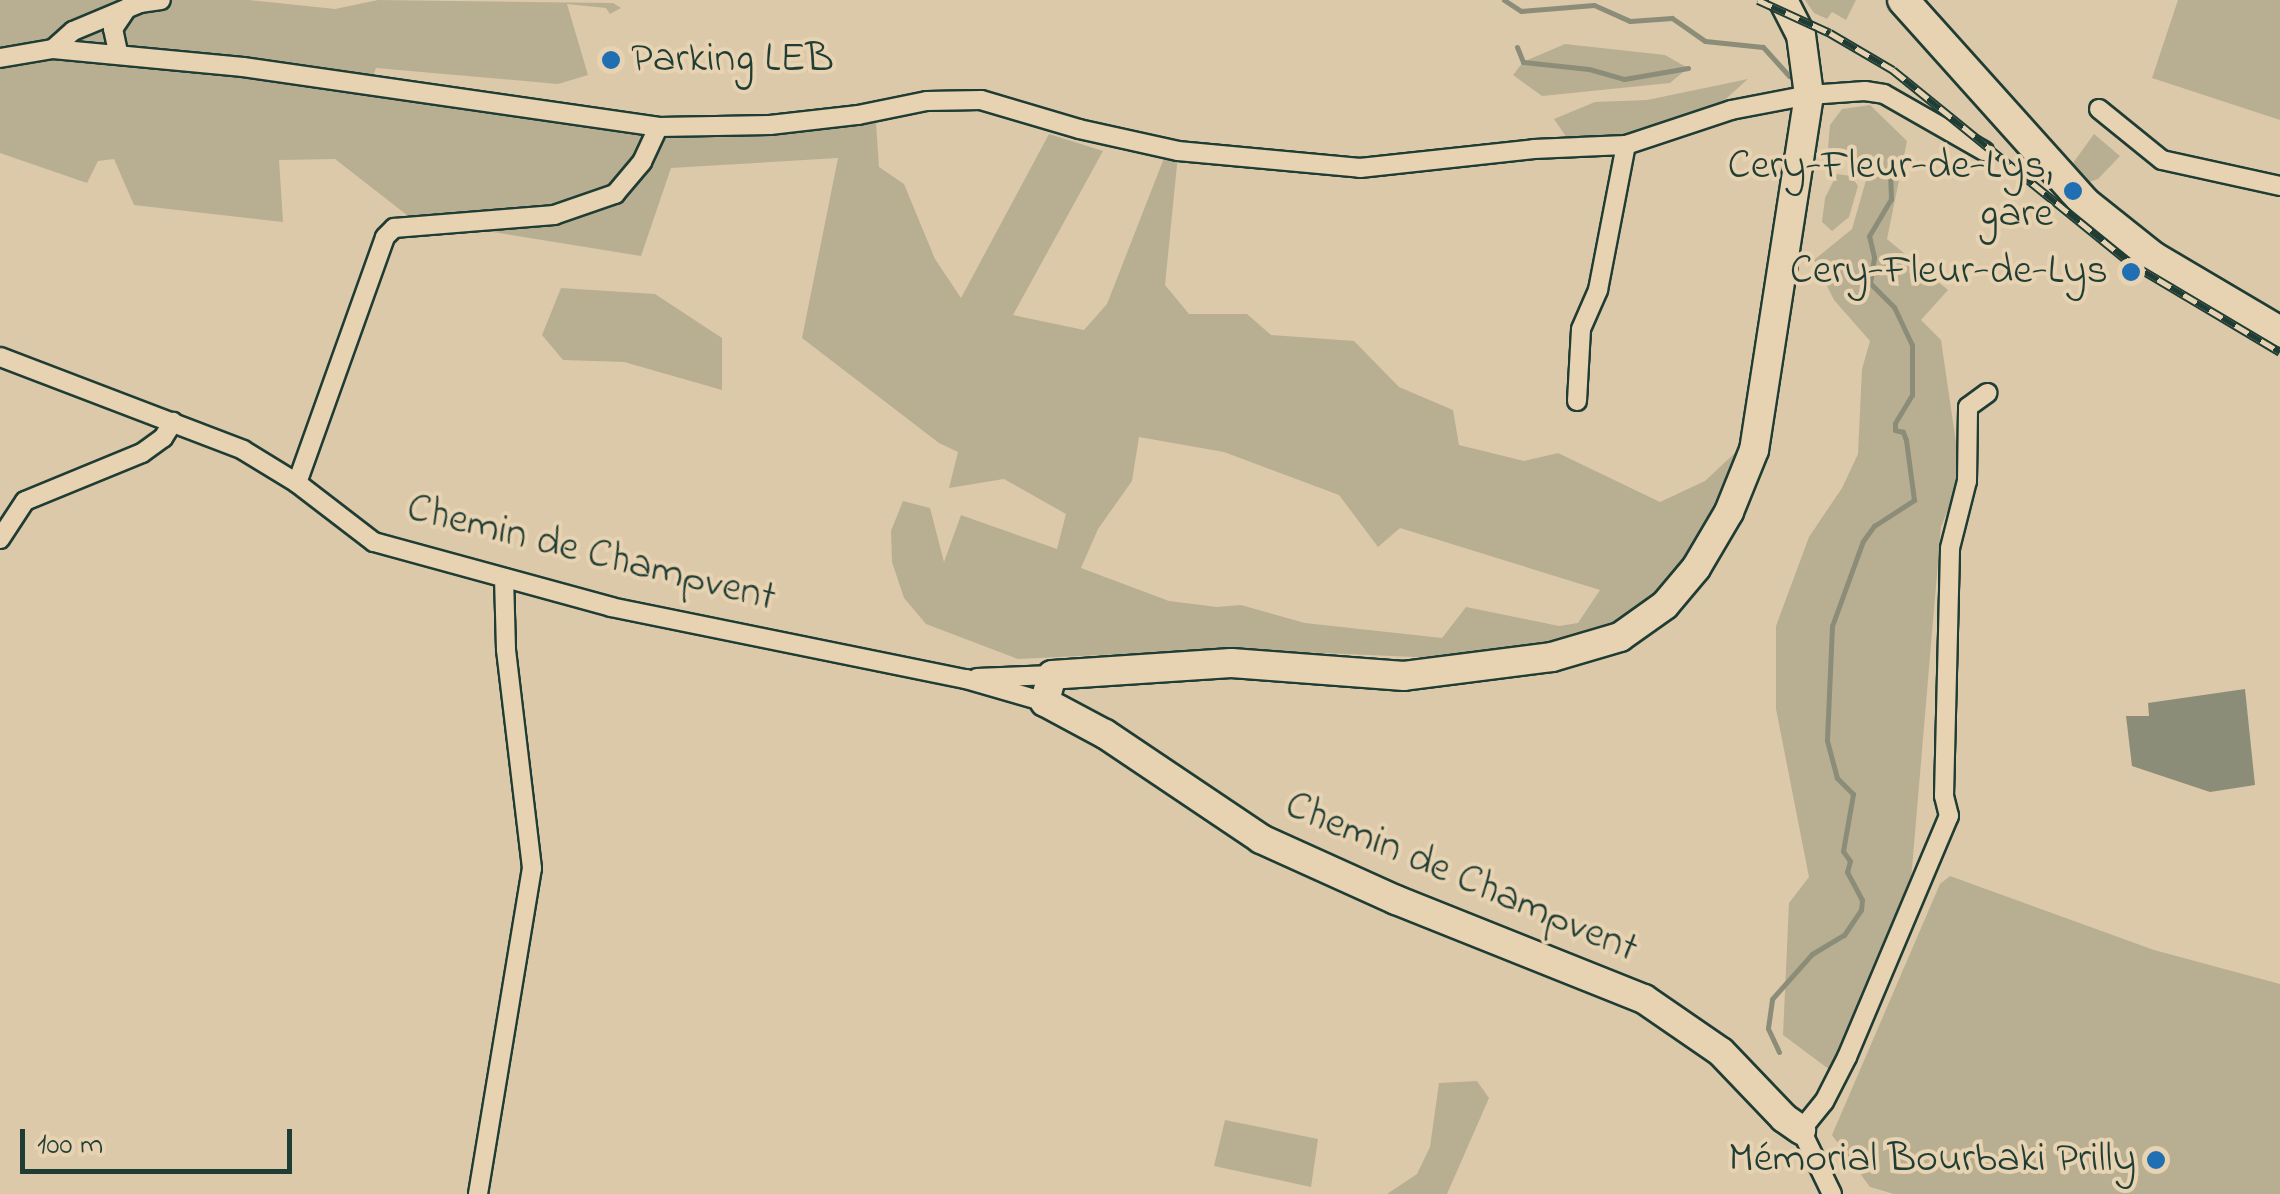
<!DOCTYPE html>
<html>
<head>
<meta charset="utf-8">
<style>
	body { margin:0 }
	#map { position:relative; width:2280px; height:1194px; overflow:hidden; background:#dbc9aa; font-family:"Indie Flower",sans-serif }
	div>[style] { position:absolute }
	[style*='--x'] { left:calc(var(--x)*1px); top:calc(var(--y)*1px); width:calc(var(--w)*1px); rotate:calc(var(--a)*1deg) }
	.green>* { inset:0; background:#b8af93 }
	.water>* { inset:0; background:#8c8d78 }
	.stream>* { height:5px; margin:-2.5px; padding:0 2.5px; transform-origin:2.5px; border-radius:2.5px; background:#8c8d78 }
	.roads { filter:drop-shadow(2px 0 #1f3d34) drop-shadow(-2px 0 #1f3d34) drop-shadow(0 2px #1f3d34) drop-shadow(0 -2px #1f3d34) }
	.street>* { height:18px; margin:-9px; padding:0 9px; transform-origin:9px; border-radius:9px; background:#e7d2b1 }
	.secondary>* { height:28px; margin:-14px; padding:0 14px; transform-origin:14px; border-radius:14px; background:#e7d2b1 }
	.primary>* { height:30px; margin:-15px; padding:0 15px; transform-origin:15px; border-radius:15px; background:#e7d2b1 }
	.rail>* { height:9px; margin-top:-4.5px; transform-origin:0; background:repeating-linear-gradient(90deg,#e7d2b1 0 15px,#1f3d34 0 30px); box-sizing:border-box; border-block:2px solid #1f3d34 }
	.dots>* { width:28px; height:28px; translate:-50% -50%; box-sizing:border-box; border:5px solid #e7d2b1; border-radius:50% }
	span { translate:-50% -50%; white-space:nowrap; text-align:center; line-height:1.15; -webkit-text-stroke:8px #e7d2b1; paint-order:stroke }
	.poi-label { font-size:42px; color:#1f3d34 }
	.left { translate:0 -50%; text-align:left }
	.right { translate:-100% -50%; text-align:right }
	.street-label { font-size:42px; color:#1f3d34 }
	.scale { position:absolute; left:20px; top:1129px; width:272px; height:45px; box-sizing:border-box; border:5px solid #1f3d34; border-top:0; padding-left:12px; font-size:30px; line-height:35px; white-space:nowrap; color:#1f3d34; -webkit-text-stroke:8px #e7d2b1; paint-order:stroke }
</style>
</head>
<body>
<div id="map">
	<div class="green">
		<div style="clip-path:polygon(evenodd,0 0,249px 0,335px 9px,378px 0,613px 3px,621px 8px,610px 14px,606px 8px,567px 4px,588px 75px,558px 84px,376px 68px,373px 76px,361px 79px,226px 56px,223px 72px,662px 138px,876px 123px,879px 167px,904px 184px,935px 259px,961px 298px,1049px 134px,1103px 151px,1013px 315px,1084px 330px,1107px 304px,1166px 153px,1178px 155px,1165px 285px,1189px 314px,1247px 314px,1271px 335px,1354px 341px,1399px 387px,1453px 410px,1459px 445px,1524px 461px,1558px 453px,1660px 502px,1705px 481px,1738px 450px,1727px 505px,1660px 596px,1615px 622px,1555px 641px,1438px 658px,1226px 649px,1018px 659px,926px 624px,904px 598px,892px 562px,891px 531px,903px 501px,930px 508px,944px 562px,961px 515px,1057px 549px,1066px 514px,1004px 479px,949px 488px,958px 452px,939px 443px,802px 338px,838px 158px,671px 168px,641px 256px,412px 219px,335px 159px,279px 160px,283px 222px,134px 205px,114px 159px,98px 161px,87px 183px,0 153px,0 0,1139px 437px,1224px 452px,1339px 495px,1378px 547px,1400px 528px,1600px 590px,1578px 623px,1559px 626px,1466px 607px,1442px 638px,1305px 623px,1241px 605px,1217px 607px,1169px 601px,1081px 568px,1098px 529px,1132px 481px,1139px 437px)"></div>
		<div style="clip-path:polygon(1805px 0,1856px 0,1846px 20px,1832px 12px,1827px 19px,1814px 13px)"></div>
		<div style="clip-path:polygon(2178px 0,2280px 0,2280px 120px,2152px 78px)"></div>
		<div style="clip-path:polygon(1565px 44px,1665px 55px,1688px 68px,1670px 83px,1542px 96px,1513px 75px,1523px 62px)"></div>
		<div style="clip-path:polygon(1748px 79px,1720px 104px,1640px 133px,1567px 138px,1554px 119px,1595px 102px,1647px 100px)"></div>
		<div style="clip-path:polygon(1870px 105px,1907px 141px,1887px 239px,1948px 290px,1921px 320px,1941px 340px,1961px 477px,1941px 527px,1911px 880px,1830px 1070px,1783px 1035px,1789px 903px,1809px 877px,1776px 709px,1776px 626px,1809px 537px,1842px 488px,1858px 454px,1862px 369px,1870px 341px,1834px 300px,1814px 260px,1852px 229px,1869px 170px,1828px 148px,1830px 125px,1842px 109px)"></div>
		<div style="clip-path:polygon(2094px 134px,2120px 156px,2098px 179px,2089px 182px,2073px 163px)"></div>
		<div style="clip-path:polygon(1837px 174px,1851px 176px,1858px 186px,1849px 217px,1832px 231px,1822px 222px,1825px 198px)"></div>
		<div style="clip-path:polygon(561px 288px,655px 294px,722px 338px,722px 390px,624px 362px,563px 360px,542px 335px)"></div>
		<div style="clip-path:polygon(1950px 876px,2154px 950px,2280px 984px,2280px 1194px,1894px 1194px,1870px 1187px,1832px 1135px,1940px 884px)"></div>
		<div style="clip-path:polygon(1477px 1081px,1489px 1098px,1447px 1194px,1387px 1194px,1417px 1174px,1430px 1147px,1439px 1083px)"></div>
		<div style="clip-path:polygon(1225px 1120px,1318px 1139px,1311px 1187px,1214px 1166px)"></div>
	</div>
	<div class="water">
		<div style="clip-path:polygon(2245px 689px,2255px 785px,2210px 792px,2132px 766px,2126px 716px,2149px 716px,2148px 703px)"></div>
	</div>
	<div class="stream">
		<div style="--x:1504;--y:0;--w:20;--a:33"></div>
		<div style="--x:1521;--y:11;--w:73;--a:-4.7"></div>
		<div style="--x:1594;--y:5;--w:39;--a:24"></div>
		<div style="--x:1630;--y:21;--w:42;--a:-4.1"></div>
		<div style="--x:1672;--y:18;--w:40;--a:34.9"></div>
		<div style="--x:1705;--y:41;--w:58;--a:5.9"></div>
		<div style="--x:1763;--y:47;--w:39;--a:48"></div>
		<div style="--x:1517;--y:47;--w:16;--a:68"></div>
		<div style="--x:1523;--y:62;--w:66;--a:6.1"></div>
		<div style="--x:1589;--y:69;--w:36;--a:16"></div>
		<div style="--x:1624;--y:79;--w:65;--a:-9.8"></div>
		<div style="--x:1779;--y:1052;--w:26;--a:-115"></div>
		<div style="--x:1768;--y:1028;--w:29;--a:-82"></div>
		<div style="--x:1772;--y:999;--w:60;--a:-48.4"></div>
		<div style="--x:1812;--y:954;--w:37;--a:-31"></div>
		<div style="--x:1844;--y:935;--w:30;--a:-56"></div>
		<div style="--x:1861;--y:910;--w:10;--a:-84"></div>
		<div style="--x:1862;--y:900;--w:32;--a:-118"></div>
		<div style="--x:1847;--y:872;--w:11;--a:-75"></div>
		<div style="--x:1850;--y:861;--w:12;--a:-125"></div>
		<div style="--x:1843;--y:851;--w:58;--a:-80"></div>
		<div style="--x:1853;--y:794;--w:23;--a:-135"></div>
		<div style="--x:1837;--y:778;--w:39;--a:-105"></div>
		<div style="--x:1827;--y:740;--w:114;--a:-87.5"></div>
		<div style="--x:1832;--y:626;--w:90;--a:-70"></div>
		<div style="--x:1863;--y:541;--w:19;--a:-54"></div>
		<div style="--x:1874;--y:526;--w:48;--a:-33"></div>
		<div style="--x:1914;--y:500;--w:61;--a:-97.6"></div>
		<div style="--x:1906;--y:440;--w:9;--a:-111"></div>
		<div style="--x:1903;--y:432;--w:8;--a:-166"></div>
		<div style="--x:1895;--y:430;--w:7;--a:-90"></div>
		<div style="--x:1895;--y:423;--w:33;--a:-59"></div>
		<div style="--x:1912;--y:395;--w:50;--a:-90"></div>
		<div style="--x:1912;--y:345;--w:42;--a:-115.3"></div>
		<div style="--x:1894;--y:307;--w:34;--a:-135"></div>
		<div style="--x:1870;--y:283;--w:26;--a:-81"></div>
		<div style="--x:1874;--y:257;--w:22;--a:-103"></div>
		<div style="--x:1869;--y:236;--w:43;--a:-59.3"></div>
		<div style="--x:1891;--y:199;--w:36;--a:-92"></div>
	</div>
	<div class="roads">
		<div class="street">
			<div style="--x:53;--y:49;--w:191;--a:5.4"></div>
			<div style="--x:243;--y:67;--w:419;--a:8.2"></div>
			<div style="--x:658;--y:127;--w:112;--a:-1"></div>
			<div style="--x:770;--y:125;--w:89;--a:-6.5"></div>
			<div style="--x:858;--y:115;--w:70;--a:-11.5"></div>
			<div style="--x:927;--y:101;--w:54;--a:-1.1"></div>
			<div style="--x:981;--y:100;--w:102;--a:16.5"></div>
			<div style="--x:1079;--y:129;--w:101;--a:12.5"></div>
			<div style="--x:1178;--y:151;--w:183;--a:5.3"></div>
			<div style="--x:1360;--y:168;--w:175;--a:-6.2"></div>
			<div style="--x:1534;--y:149;--w:92;--a:-2.5"></div>
			<div style="--x:1626;--y:145;--w:111;--a:-18.4"></div>
			<div style="--x:1731;--y:110;--w:79;--a:-10.9"></div>
			<div style="--x:1809;--y:95;--w:56;--a:-4.1"></div>
			<div style="--x:1865;--y:91;--w:19;--a:9"></div>
			<div style="--x:1884;--y:94;--w:115;--a:29.7"></div>
			<div style="--x:118;--y:52;--w:24;--a:-102"></div>
			<div style="--x:113;--y:29;--w:25;--a:-56"></div>
			<div style="--x:0;--y:58;--w:54;--a:-9.6"></div>
			<div style="--x:53;--y:49;--w:27;--a:-42"></div>
			<div style="--x:73;--y:31;--w:73;--a:-22.7"></div>
			<div style="--x:140;--y:3;--w:21;--a:-8"></div>
			<div style="--x:2099;--y:109;--w:81;--a:39"></div>
			<div style="--x:2162;--y:160;--w:121;--a:12.4"></div>
			<div style="--x:0;--y:357;--w:260;--a:20.9"></div>
			<div style="--x:243;--y:450;--w:63;--a:31.4"></div>
			<div style="--x:297;--y:483;--w:97;--a:37.5"></div>
			<div style="--x:374;--y:542;--w:246;--a:15.3"></div>
			<div style="--x:611;--y:607;--w:362;--a:11.5"></div>
			<div style="--x:966;--y:679;--w:82;--a:16.2"></div>
			<div style="--x:1577;--y:401;--w:72;--a:-86.8"></div>
			<div style="--x:1581;--y:329;--w:43;--a:-66.4"></div>
			<div style="--x:1598;--y:290;--w:148;--a:-79.1"></div>
			<div style="--x:297;--y:483;--w:261;--a:-70.3"></div>
			<div style="--x:385;--y:237;--w:13;--a:-45"></div>
			<div style="--x:394;--y:228;--w:161;--a:-4.6"></div>
			<div style="--x:554;--y:215;--w:65;--a:-19"></div>
			<div style="--x:615;--y:194;--w:42;--a:-49.8"></div>
			<div style="--x:642;--y:162;--w:38;--a:-65"></div>
			<div style="--x:0;--y:539;--w:45;--a:-56.7"></div>
			<div style="--x:25;--y:501;--w:126;--a:-22.3"></div>
			<div style="--x:142;--y:453;--w:26;--a:-36"></div>
			<div style="--x:163;--y:438;--w:19;--a:-58"></div>
			<div style="--x:977;--y:678;--w:75;--a:-2.3"></div>
			<div style="--x:478;--y:1194;--w:330;--a:-80.6"></div>
			<div style="--x:532;--y:868;--w:221;--a:-96.8"></div>
			<div style="--x:506;--y:649;--w:71;--a:-91.6"></div>
			<div style="--x:1832;--y:1194;--w:71;--a:-115.8"></div>
			<div style="--x:1801;--y:1130;--w:36;--a:-51"></div>
			<div style="--x:1824;--y:1102;--w:51;--a:-62.9"></div>
			<div style="--x:1847;--y:1057;--w:262;--a:-67.1"></div>
			<div style="--x:1949;--y:816;--w:21;--a:-104"></div>
			<div style="--x:1944;--y:796;--w:248;--a:-88.6"></div>
			<div style="--x:1950;--y:548;--w:69;--a:-75.8"></div>
			<div style="--x:1967;--y:481;--w:74;--a:-89.2"></div>
			<div style="--x:1968;--y:407;--w:24;--a:-36"></div>
		</div>
		<div class="secondary">
			<div style="--x:1783;--y:0;--w:39;--a:63"></div>
			<div style="--x:1801;--y:35;--w:61;--a:82.4"></div>
			<div style="--x:1809;--y:95;--w:359;--a:98.8"></div>
			<div style="--x:1754;--y:450;--w:67;--a:112"></div>
			<div style="--x:1729;--y:512;--w:65;--a:120.5"></div>
			<div style="--x:1696;--y:568;--w:48;--a:130"></div>
			<div style="--x:1665;--y:605;--w:55;--a:144.6"></div>
			<div style="--x:1620;--y:637;--w:71;--a:163.6"></div>
			<div style="--x:1552;--y:657;--w:149;--a:172.7"></div>
			<div style="--x:1404;--y:676;--w:173;--a:-175.7"></div>
			<div style="--x:1231;--y:663;--w:179;--a:176.2"></div>
			<div style="--x:1052;--y:675;--w:28;--a:105"></div>
			<div style="--x:1045;--y:702;--w:68;--a:28.1"></div>
			<div style="--x:1105;--y:734;--w:188;--a:33.9"></div>
			<div style="--x:1261;--y:839;--w:148;--a:24.3"></div>
			<div style="--x:1396;--y:900;--w:267;--a:21.8"></div>
			<div style="--x:1644;--y:999;--w:93;--a:34.5"></div>
			<div style="--x:1721;--y:1052;--w:91;--a:46.3"></div>
			<div style="--x:1784;--y:1118;--w:21;--a:35"></div>
		</div>
		<div class="primary">
			<div style="--x:1903;--y:0;--w:271;--a:48.1"></div>
			<div style="--x:2084;--y:202;--w:88;--a:38.6"></div>
			<div style="--x:2153;--y:257;--w:147;--a:30.6"></div>
		</div>
	</div>
	<div class="rail">
		<div style="--x:1758;--y:0;--w:79;--a:24.6"></div>
		<div style="--x:1830;--y:33;--w:73;--a:30.4"></div>
		<div style="--x:1893;--y:70;--w:308;--a:39.1"></div>
		<div style="--x:2132;--y:264;--w:172;--a:30.7"></div>
	</div>
	<div class="dots">
		<div style="left:611px;top:60px;background:#1f6fb2"></div>
		<div style="left:2073px;top:191px;background:#1f6fb2"></div>
		<div style="left:2131px;top:272px;background:#1f6fb2"></div>
		<div style="left:2156px;top:1160px;background:#1f6fb2"></div>
	</div>
	<div class="poi-label">
		<span class="left" style="left:631px;top:60px">Parking LEB</span>
		<span class="right" style="left:2053px;top:191px">Cery-Fleur-de-Lys,<br>gare</span>
		<span class="right" style="left:2108px;top:272px">Cery-Fleur-de-Lys</span>
		<span class="right" style="left:2136px;top:1160px">Mémorial Bourbaki Prilly</span>
	</div>
	<div class="street-label">
		<span style="left:591px;top:554px;rotate:14deg">Chemin de Champvent</span>
		<span style="left:1461px;top:878px;rotate:23deg">Chemin de Champvent</span>
	</div>
	<div class="scale">100 m</div>
</div>
</body>
</html>
